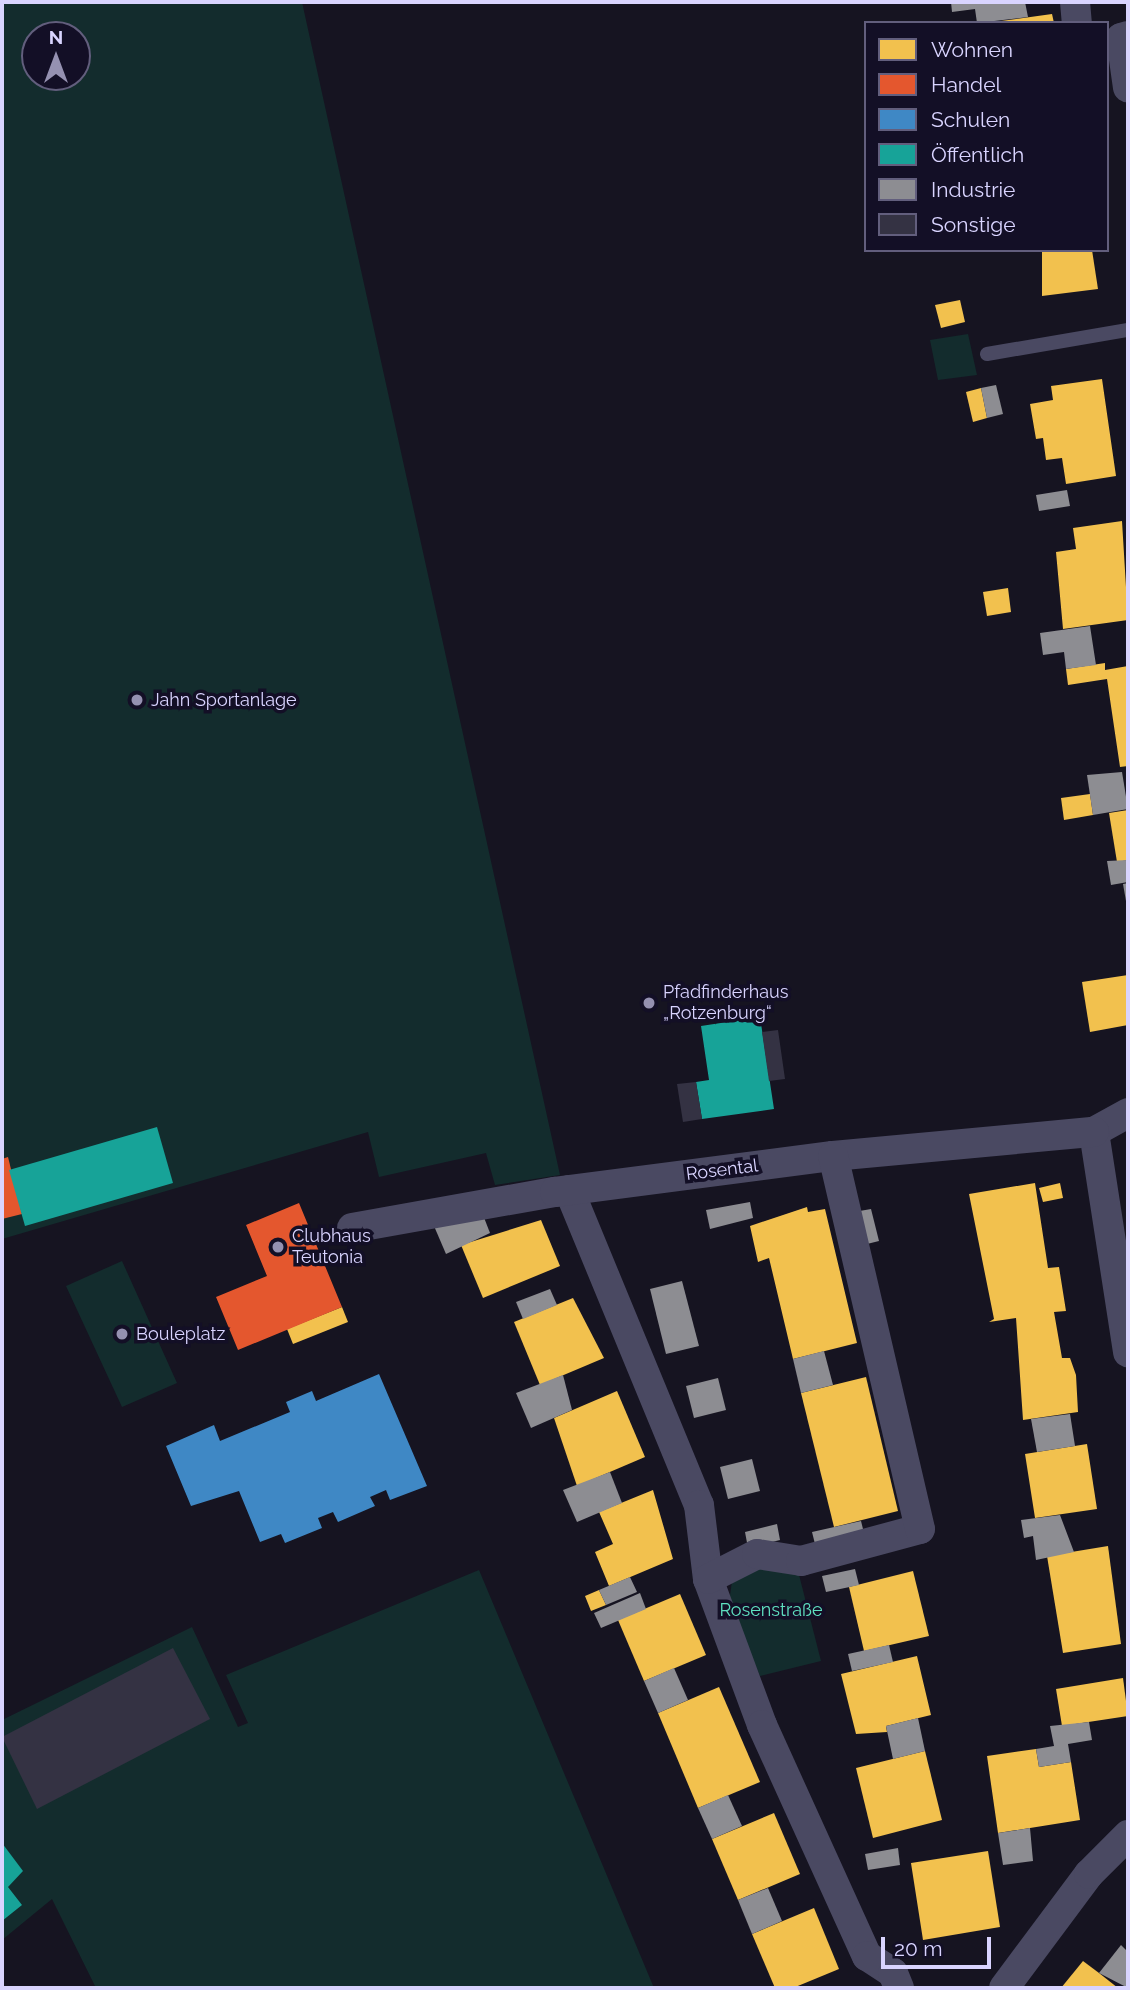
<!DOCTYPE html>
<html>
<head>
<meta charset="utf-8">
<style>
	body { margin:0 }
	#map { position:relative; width:1130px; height:1990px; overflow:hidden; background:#161421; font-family:Raleway,sans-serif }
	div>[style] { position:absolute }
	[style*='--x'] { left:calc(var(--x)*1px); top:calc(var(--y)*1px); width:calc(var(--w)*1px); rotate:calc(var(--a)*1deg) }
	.green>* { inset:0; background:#132c2d }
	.homes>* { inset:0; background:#f2c14e }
	.shops>* { inset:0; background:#e4572e }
	.schools>* { inset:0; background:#3f88c5 }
	.public>* { inset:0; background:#17a398 }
	.industry>* { inset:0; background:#8d8d92 }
	.building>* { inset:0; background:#343243 }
	.lane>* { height:14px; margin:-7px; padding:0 7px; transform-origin:7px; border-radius:7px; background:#4a4962 }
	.street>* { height:30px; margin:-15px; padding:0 15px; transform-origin:15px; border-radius:15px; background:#4a4962 }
	.dots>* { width:19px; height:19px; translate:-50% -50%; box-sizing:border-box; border:4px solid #130f26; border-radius:50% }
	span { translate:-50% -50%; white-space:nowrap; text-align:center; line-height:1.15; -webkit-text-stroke:7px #130f26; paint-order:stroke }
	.poi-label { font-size:18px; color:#d9d4ff }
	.left { translate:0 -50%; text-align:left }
	.street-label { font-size:18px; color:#d9d4ff }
	.park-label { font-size:18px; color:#5fe0c0 }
	.frame { position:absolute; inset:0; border:4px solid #d9d4ff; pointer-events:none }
	.legend { position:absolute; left:864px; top:21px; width:245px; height:231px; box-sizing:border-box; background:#130f26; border:2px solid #625e7d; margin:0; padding:9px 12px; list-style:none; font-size:21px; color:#d9d4ff }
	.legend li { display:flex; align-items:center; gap:14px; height:35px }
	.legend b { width:35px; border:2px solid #625e7d }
	.north { position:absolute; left:21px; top:21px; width:70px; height:70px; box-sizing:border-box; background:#130f26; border:2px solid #625e7d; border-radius:50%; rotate:0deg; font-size:19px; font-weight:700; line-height:28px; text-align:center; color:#d9d4ff }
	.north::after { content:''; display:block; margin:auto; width:24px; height:32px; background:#9591b1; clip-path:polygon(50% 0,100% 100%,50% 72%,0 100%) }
	.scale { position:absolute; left:881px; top:1937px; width:110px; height:32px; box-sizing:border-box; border:4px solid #d9d4ff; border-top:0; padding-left:9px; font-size:21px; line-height:24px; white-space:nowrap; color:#d9d4ff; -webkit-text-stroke:5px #130f26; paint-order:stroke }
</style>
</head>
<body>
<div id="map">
	<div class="green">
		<div style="clip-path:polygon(evenodd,2px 2px,302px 2px,560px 1175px,495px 1185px,486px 1153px,379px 1177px,368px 1132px,2px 1239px,2px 2px,35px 35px,77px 35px,77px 77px,35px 77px,35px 35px)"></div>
		<div style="clip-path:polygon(968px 334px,977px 375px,938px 380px,930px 340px)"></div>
		<div style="clip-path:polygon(122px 1261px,177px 1383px,122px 1407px,66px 1286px)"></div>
		<div style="clip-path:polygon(758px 1567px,798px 1571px,821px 1661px,760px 1676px,729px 1603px,732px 1581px)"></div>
		<div style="clip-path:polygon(479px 1570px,654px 1988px,96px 1988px,52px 1899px,2px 1940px,2px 1720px,192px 1627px,238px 1727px,248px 1723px,226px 1675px)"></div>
	</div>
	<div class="homes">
		<div style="clip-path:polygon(1052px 14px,1054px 23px,1001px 23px,1001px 21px)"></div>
		<div style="clip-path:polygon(1042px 250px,1092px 250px,1098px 289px,1042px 296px)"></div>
		<div style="clip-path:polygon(960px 300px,965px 322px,941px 328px,935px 305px)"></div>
		<div style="clip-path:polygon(1102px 379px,1116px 476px,1066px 484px,1062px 458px,1046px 460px,1043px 438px,1036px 439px,1030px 404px,1053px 400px,1051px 386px)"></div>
		<div style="clip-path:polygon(981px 388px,987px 418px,973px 422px,966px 392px)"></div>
		<div style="clip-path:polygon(1122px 521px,1128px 620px,1063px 629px,1056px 552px,1076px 549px,1073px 528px)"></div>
		<div style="clip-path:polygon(1008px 588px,1011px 612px,987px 616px,983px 592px)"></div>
		<div style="clip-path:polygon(1105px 663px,1105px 670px,1128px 666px,1128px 766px,1120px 767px,1107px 679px,1068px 685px,1066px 669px)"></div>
		<div style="clip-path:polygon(1090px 794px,1093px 815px,1064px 820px,1061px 798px)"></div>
		<div style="clip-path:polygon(1128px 810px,1128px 860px,1117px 862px,1109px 813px)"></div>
		<div style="clip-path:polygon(1128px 975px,1128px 1025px,1090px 1032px,1082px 982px)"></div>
		<div style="clip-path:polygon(1035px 1183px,1048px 1268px,1059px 1267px,1066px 1311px,1054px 1312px,1062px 1358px,1070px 1358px,1076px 1375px,1078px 1412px,1023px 1420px,1016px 1318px,989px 1322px,994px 1319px,969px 1194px)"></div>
		<div style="clip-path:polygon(1060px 1183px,1063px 1198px,1043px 1202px,1039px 1188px)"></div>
		<div style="clip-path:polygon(807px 1207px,808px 1212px,825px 1209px,857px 1343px,793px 1359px,769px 1258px,758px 1262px,750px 1226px)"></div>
		<div style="clip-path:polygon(541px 1220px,560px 1266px,483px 1298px,461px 1245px)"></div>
		<div style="clip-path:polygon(573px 1298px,604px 1358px,540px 1385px,514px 1322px)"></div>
		<div style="clip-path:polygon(342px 1307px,348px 1322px,293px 1344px,287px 1329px)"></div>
		<div style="clip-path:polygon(866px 1377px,898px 1511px,834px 1527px,801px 1393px)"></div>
		<div style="clip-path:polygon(617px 1391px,645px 1457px,577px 1486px,554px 1418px)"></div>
		<div style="clip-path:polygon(1087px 1444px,1097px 1509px,1035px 1518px,1025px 1454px)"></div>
		<div style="clip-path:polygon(653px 1490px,673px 1559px,609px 1586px,595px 1552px,613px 1544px,599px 1512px)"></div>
		<div style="clip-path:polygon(1108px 1546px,1121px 1644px,1063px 1653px,1047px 1556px)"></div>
		<div style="clip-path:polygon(913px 1571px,929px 1636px,864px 1651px,849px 1587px)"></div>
		<div style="clip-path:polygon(599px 1590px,606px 1605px,591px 1611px,585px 1596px)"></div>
		<div style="clip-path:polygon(680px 1594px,706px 1655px,644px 1681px,618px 1620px)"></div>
		<div style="clip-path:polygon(917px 1656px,931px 1715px,886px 1726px,887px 1732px,856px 1734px,841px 1674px)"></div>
		<div style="clip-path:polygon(1123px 1678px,1128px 1716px,1062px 1726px,1056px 1689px)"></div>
		<div style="clip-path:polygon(719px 1687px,760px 1782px,698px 1808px,658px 1713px)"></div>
		<div style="clip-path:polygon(1036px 1749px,1039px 1767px,1071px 1762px,1080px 1820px,998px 1833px,987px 1756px)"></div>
		<div style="clip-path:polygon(925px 1751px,942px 1820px,873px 1838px,856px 1768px)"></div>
		<div style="clip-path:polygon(774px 1813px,800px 1874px,738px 1900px,712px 1839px)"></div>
		<div style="clip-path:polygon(988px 1851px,1000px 1927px,923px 1940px,911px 1863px)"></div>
		<div style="clip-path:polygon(814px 1908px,839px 1969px,793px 1988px,775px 1988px,752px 1934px)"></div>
		<div style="clip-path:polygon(1083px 1961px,1099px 1973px,1118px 1988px,1061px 1988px)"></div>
	</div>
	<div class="shops">
		<div style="clip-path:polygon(8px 1157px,22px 1214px,2px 1219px,2px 1159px)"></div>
		<div style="clip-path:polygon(299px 1203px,342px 1307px,238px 1350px,216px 1297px,267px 1276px,246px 1225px)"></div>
	</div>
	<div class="schools">
		<div style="clip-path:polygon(379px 1374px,427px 1486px,390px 1500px,386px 1490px,370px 1497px,375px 1506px,338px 1522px,333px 1512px,318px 1518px,322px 1528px,285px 1543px,281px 1534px,260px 1542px,239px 1491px,191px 1506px,166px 1446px,214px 1425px,220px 1441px,290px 1412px,286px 1402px,312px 1391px,316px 1401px)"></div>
	</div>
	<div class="public">
		<div style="clip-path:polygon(760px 1017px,774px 1109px,702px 1119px,696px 1082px,709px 1080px,701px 1026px)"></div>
		<div style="clip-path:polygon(157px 1127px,173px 1183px,25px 1226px,9px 1170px)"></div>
		<div style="clip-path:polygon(2px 1843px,23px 1871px,8px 1887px,22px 1905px,2px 1921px)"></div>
	</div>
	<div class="industry">
		<div style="clip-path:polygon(951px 2px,1025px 2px,1028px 17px,977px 23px,975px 9px,952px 12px)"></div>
		<div style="clip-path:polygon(996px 385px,1003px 414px,987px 418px,981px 388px)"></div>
		<div style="clip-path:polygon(1067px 490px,1070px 506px,1039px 511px,1036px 495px)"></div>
		<div style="clip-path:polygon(1090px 626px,1096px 665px,1066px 669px,1064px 652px,1043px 655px,1040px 633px)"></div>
		<div style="clip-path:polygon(1122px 772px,1128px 809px,1093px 815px,1087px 775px)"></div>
		<div style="clip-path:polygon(1128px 860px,1128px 882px,1111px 885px,1107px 861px)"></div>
		<div style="clip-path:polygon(1128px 883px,1128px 901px,1126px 901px,1123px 884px)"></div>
		<div style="clip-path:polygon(750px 1202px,753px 1218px,710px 1229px,706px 1210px)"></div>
		<div style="clip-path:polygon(871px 1209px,879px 1241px,863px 1245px,854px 1212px)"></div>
		<div style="clip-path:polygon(483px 1215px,490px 1233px,446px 1254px,434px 1226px)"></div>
		<div style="clip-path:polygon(682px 1281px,699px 1346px,666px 1354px,650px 1289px)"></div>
		<div style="clip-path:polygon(550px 1289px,557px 1305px,523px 1319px,516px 1302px)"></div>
		<div style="clip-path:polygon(824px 1351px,833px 1385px,801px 1393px,793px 1359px)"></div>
		<div style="clip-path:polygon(563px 1375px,572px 1410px,531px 1428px,516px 1393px)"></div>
		<div style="clip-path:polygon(718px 1378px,726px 1410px,694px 1418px,686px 1386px)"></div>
		<div style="clip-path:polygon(1070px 1414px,1075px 1446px,1037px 1452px,1031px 1419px)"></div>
		<div style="clip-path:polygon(752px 1459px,760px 1491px,728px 1499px,720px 1467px)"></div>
		<div style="clip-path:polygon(610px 1472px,622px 1503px,577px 1522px,563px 1490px)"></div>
		<div style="clip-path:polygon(1060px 1515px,1074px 1552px,1036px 1560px,1033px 1536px,1024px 1538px,1021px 1520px)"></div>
		<div style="clip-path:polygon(861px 1521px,865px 1537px,816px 1548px,812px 1532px)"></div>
		<div style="clip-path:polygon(777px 1524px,780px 1540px,748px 1548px,745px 1532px)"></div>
		<div style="clip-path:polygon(855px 1569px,859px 1585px,826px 1592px,822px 1576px)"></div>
		<div style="clip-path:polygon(630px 1577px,637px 1592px,606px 1605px,599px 1590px)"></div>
		<div style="clip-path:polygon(640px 1593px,646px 1609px,601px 1628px,594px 1613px)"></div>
		<div style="clip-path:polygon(889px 1645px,893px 1662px,852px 1671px,848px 1654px)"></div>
		<div style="clip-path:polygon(674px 1668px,688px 1700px,658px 1713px,644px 1681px)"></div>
		<div style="clip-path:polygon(918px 1718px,925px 1751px,893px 1759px,886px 1726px)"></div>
		<div style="clip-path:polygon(1089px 1722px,1092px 1740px,1068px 1744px,1071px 1762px,1039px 1767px,1036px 1749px,1054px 1746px,1050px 1726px)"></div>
		<div style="clip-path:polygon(728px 1795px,742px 1826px,712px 1839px,698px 1808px)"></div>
		<div style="clip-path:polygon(1030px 1828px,1033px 1861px,1003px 1865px,998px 1833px)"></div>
		<div style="clip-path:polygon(898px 1848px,900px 1865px,868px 1870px,865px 1854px)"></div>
		<div style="clip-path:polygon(768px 1888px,782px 1921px,752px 1934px,738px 1900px)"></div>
		<div style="clip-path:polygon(1121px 1945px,1128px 1952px,1128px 1988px,1099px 1973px)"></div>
	</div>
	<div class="building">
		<div style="clip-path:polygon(778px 1030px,785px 1079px,769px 1081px,762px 1032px)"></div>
		<div style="clip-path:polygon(696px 1082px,702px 1119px,683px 1122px,677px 1084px)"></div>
		<div style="clip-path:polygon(173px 1648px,210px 1719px,37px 1809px,2px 1737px)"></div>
	</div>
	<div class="lane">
		<div style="--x:987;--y:354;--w:143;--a:-9.7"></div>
	</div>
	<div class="street">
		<div style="--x:1075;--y:2;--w:21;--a:85"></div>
		<div style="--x:1128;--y:36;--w:7;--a:164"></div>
		<div style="--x:1121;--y:38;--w:50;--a:82"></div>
		<div style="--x:1128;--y:1113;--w:39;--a:151"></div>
		<div style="--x:1094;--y:1132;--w:223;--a:81.2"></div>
		<div style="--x:569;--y:1190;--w:341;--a:67.6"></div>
		<div style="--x:699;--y:1505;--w:75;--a:83.1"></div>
		<div style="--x:708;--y:1579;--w:156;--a:69.7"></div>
		<div style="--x:762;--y:1725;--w:254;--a:65.6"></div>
		<div style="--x:867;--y:1956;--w:31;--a:33"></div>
		<div style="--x:893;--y:1973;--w:16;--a:68"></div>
		<div style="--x:352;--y:1228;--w:206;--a:-10.1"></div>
		<div style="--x:555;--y:1192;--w:280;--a:-7.4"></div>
		<div style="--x:833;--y:1156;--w:262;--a:-5.3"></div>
		<div style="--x:708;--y:1579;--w:55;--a:-27"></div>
		<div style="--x:757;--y:1554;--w:45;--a:9"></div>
		<div style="--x:801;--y:1561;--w:123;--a:-15.1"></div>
		<div style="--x:920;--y:1529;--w:383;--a:-103.1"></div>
		<div style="--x:1004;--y:1988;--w:142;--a:-53.3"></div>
		<div style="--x:1089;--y:1874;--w:55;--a:-45"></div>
	</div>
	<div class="dots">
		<div style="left:137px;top:700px;background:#9591b1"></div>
		<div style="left:649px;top:1003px;background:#9591b1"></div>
		<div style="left:278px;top:1247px;background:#9591b1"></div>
		<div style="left:122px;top:1334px;background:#9591b1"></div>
	</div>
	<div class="poi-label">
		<span class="left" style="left:151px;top:700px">Jahn Sportanlage</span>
		<span class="left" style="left:663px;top:1003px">Pfadfinderhaus<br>„Rotzenburg“</span>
		<span class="left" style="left:292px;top:1247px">Clubhaus<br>Teutonia</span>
		<span class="left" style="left:136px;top:1334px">Bouleplatz</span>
	</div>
	<div class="street-label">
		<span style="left:722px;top:1170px;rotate:-7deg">Rosental</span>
	</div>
	<div class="park-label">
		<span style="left:771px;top:1610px">Rosenstraße</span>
	</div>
	<div class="frame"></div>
	<ul class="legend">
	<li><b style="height:19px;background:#f2c14e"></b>Wohnen</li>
	<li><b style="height:19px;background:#e4572e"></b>Handel</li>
	<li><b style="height:19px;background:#3f88c5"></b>Schulen</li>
	<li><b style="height:19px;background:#17a398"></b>Öffentlich</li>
	<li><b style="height:19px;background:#8d8d92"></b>Industrie</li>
	<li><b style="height:19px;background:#343243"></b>Sonstige</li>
	</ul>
	<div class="north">N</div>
	<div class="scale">20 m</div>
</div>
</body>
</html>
